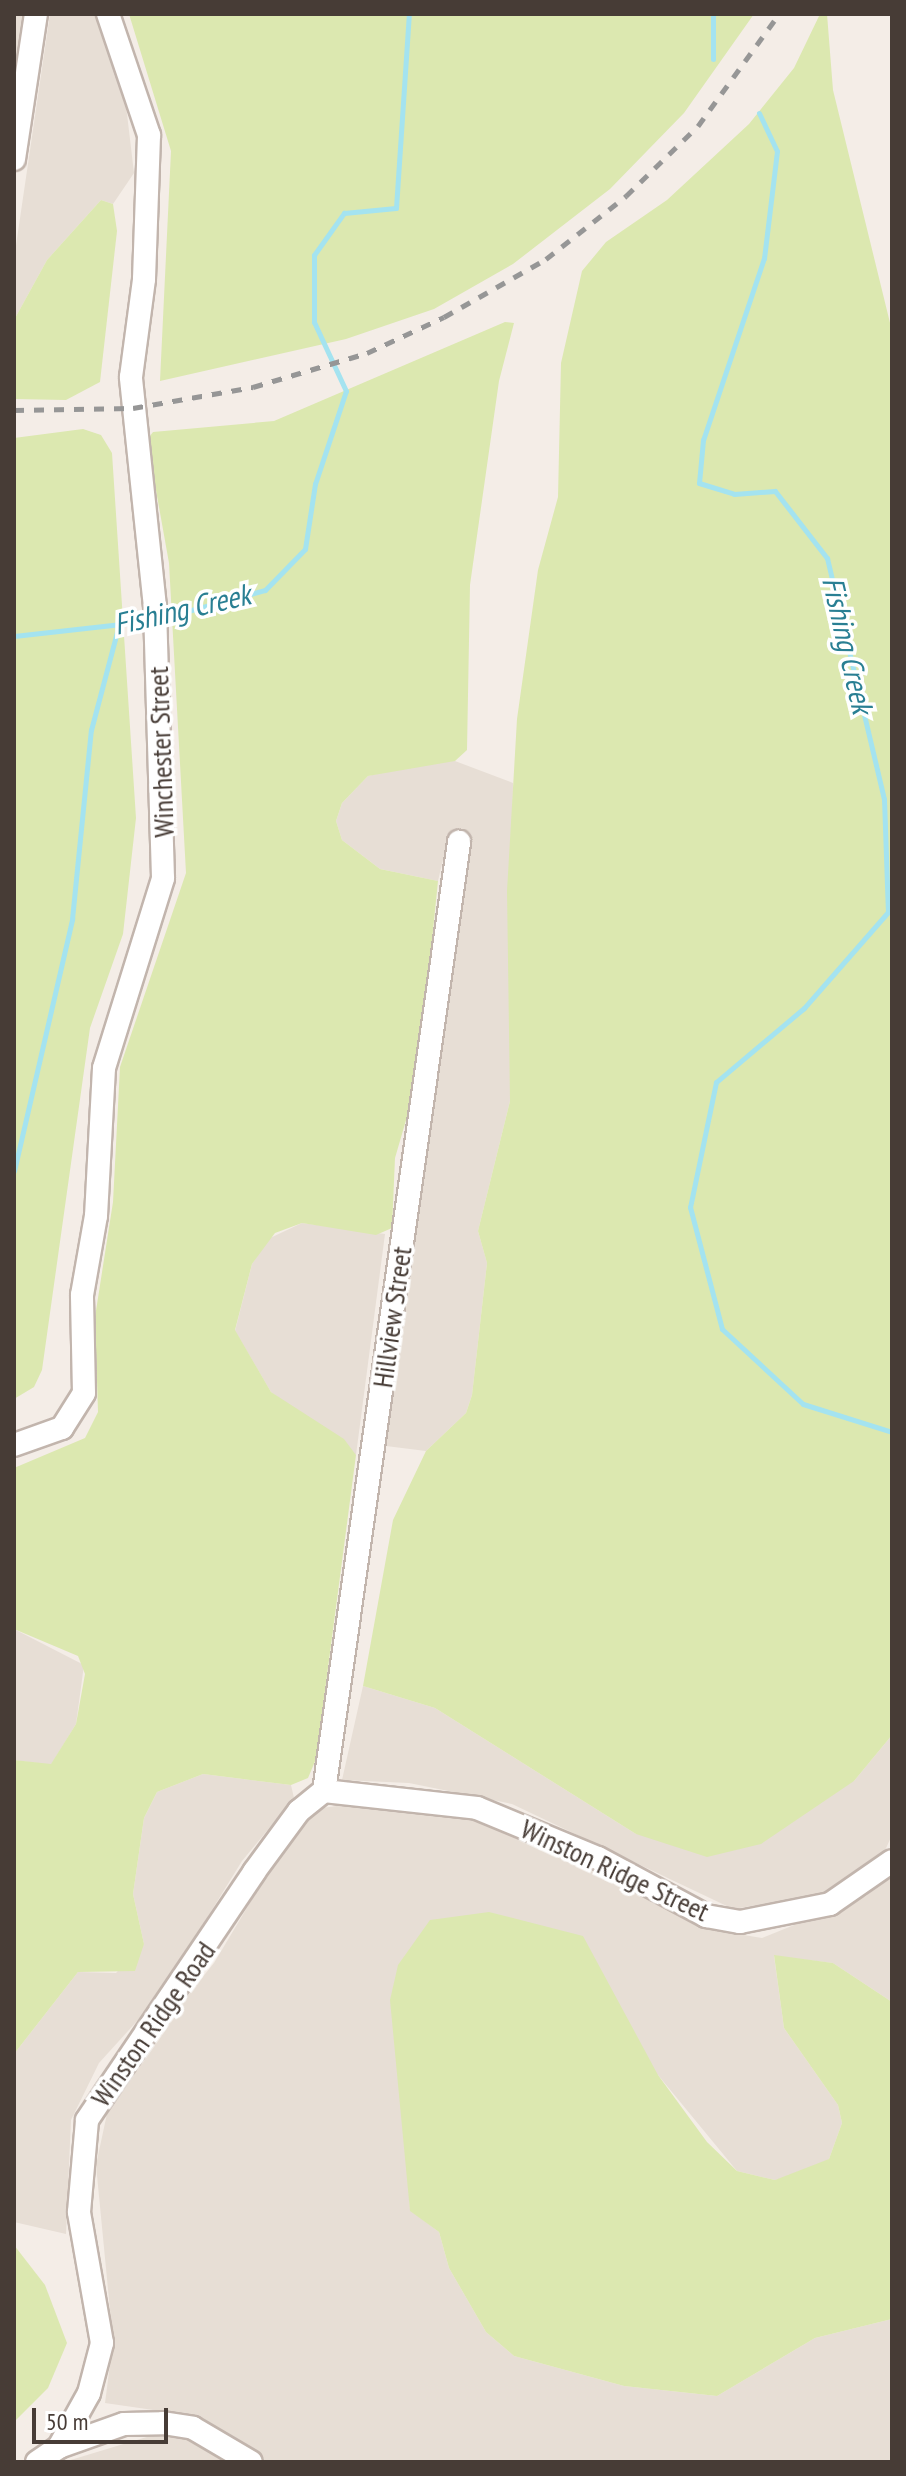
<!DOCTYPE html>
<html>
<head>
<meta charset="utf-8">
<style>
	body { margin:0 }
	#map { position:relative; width:906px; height:2476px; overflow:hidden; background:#f4ede7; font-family:"PT Sans Narrow",sans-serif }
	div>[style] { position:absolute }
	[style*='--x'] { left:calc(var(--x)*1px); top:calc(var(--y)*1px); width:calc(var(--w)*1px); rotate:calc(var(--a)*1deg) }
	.residential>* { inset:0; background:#e7ded5 }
	.green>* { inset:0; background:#dce8b0 }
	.stream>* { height:5px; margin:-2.5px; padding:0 2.5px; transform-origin:2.5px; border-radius:2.5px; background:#a4e3f0 }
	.roads { filter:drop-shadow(2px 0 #c2b5ad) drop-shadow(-2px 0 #c2b5ad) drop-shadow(0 2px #c2b5ad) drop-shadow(0 -2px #c2b5ad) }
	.minor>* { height:22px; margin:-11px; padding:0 11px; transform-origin:11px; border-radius:11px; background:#fff }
	.rail>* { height:5px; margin-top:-2.5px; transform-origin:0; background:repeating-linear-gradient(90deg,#969696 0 10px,transparent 0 20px) }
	span { translate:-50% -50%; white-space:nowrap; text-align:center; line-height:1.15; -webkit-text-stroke:7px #fff; paint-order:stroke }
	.street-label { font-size:28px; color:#473c36 }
	.water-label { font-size:30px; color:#297f93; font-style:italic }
	.frame { position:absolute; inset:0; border:16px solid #473c36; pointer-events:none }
	.scale { position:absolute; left:32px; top:2408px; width:136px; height:36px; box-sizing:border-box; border:4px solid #473c36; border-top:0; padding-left:10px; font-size:24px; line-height:28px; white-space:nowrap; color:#473c36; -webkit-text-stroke:6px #fff; paint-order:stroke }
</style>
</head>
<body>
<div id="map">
	<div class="residential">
		<div style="clip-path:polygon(14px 14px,24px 14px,14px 85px)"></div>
		<div style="clip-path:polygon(50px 14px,95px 14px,125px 97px,134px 173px,113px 204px,101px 200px,47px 260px,14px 320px,14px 259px)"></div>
		<div style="clip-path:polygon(428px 761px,455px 761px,513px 783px,510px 1101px,478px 1231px,487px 1263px,472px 1395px,466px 1413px,426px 1451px,386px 1446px,470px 843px,449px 834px,438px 881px,380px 869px,342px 840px,336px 821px,342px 803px,368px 776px)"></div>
		<div style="clip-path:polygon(302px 1223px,385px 1234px,356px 1455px,271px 1392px,235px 1331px,252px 1264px,268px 1239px)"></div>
		<div style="clip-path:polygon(14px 1629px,84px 1665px,76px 1724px,51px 1765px,14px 1760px)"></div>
		<div style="clip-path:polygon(363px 1686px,435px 1708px,636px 1834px,854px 1781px,892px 1735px,892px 1835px,882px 1857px,819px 1895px,733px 1909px,512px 1804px,409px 1783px,342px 1780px)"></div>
		<div style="clip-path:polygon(203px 1774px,291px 1785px,294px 1798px,242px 1861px,157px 1999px,99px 2063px,71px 2120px,66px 2234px,14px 2222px,14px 2054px,78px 1972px,116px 1973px,144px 1944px,133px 1894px,144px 1818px,157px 1792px)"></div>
		<div style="clip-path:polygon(351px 1804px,434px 1811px,514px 1831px,707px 1929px,762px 1938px,866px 1896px,892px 1874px,892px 2002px,833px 1963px,774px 1956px,784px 2028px,838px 2105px,842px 2123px,829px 2159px,813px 2171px,775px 2180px,737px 2171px,658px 2075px,405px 2111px,410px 2210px,439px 2232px,449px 2268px,486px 2332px,514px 2356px,624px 2386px,717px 2396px,815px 2338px,892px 2319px,892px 2462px,264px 2462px,174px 2413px,105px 2403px,113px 2341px,96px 2165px,108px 2109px,137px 2058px,214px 1963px,284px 1846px,315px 1809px)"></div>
		<div style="clip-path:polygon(150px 2436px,184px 2438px,230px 2462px,64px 2462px)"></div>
	</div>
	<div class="green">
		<div style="clip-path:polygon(129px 14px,754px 14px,684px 113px,610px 189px,513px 264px,434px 309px,346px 339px,160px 381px,171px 151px)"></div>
		<div style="clip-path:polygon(820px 14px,827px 14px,833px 90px,892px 331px,892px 1735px,854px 1781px,761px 1844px,707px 1857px,636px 1834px,435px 1708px,363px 1686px,393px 1520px,426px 1451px,466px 1413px,472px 1395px,487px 1263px,478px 1231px,510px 1101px,507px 891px,517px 719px,538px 570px,558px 497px,561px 363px,582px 271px,606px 242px,667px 200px,749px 124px,794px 68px)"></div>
		<div style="clip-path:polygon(101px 200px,113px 204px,117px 231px,100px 382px,66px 400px,14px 399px,14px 320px,47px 260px)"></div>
		<div style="clip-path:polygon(505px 322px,514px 323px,499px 381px,470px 585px,467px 750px,455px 761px,368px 776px,342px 803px,336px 821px,342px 840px,380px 869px,438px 881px,418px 1079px,395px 1158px,392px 1228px,376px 1235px,302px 1223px,275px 1233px,252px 1264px,235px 1330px,271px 1392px,344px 1439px,356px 1455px,316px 1759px,308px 1778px,291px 1785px,203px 1774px,157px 1792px,144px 1818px,133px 1894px,144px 1944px,135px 1971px,78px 1972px,14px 2054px,14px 1760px,51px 1764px,76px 1724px,85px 1674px,78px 1656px,14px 1629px,14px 1468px,85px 1438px,98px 1412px,95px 1317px,113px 1202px,120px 1067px,186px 873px,169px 563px,147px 440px,153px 432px,274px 421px)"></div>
		<div style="clip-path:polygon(83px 429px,101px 435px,112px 453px,136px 818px,123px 934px,90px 1028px,42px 1370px,34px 1387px,14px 1399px,14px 438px)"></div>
		<div style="clip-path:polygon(489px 1912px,583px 1936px,658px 2075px,707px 2142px,737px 2171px,775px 2180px,829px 2159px,842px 2123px,838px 2105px,784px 2028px,774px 1955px,833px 1963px,892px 2002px,892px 2319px,815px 2338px,717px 2396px,624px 2386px,514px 2356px,486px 2332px,449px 2268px,439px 2232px,410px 2211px,390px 2000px,398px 1965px,430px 1920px)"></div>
		<div style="clip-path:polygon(14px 2245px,45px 2285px,67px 2343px,48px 2388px,14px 2422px)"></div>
	</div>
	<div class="stream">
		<div style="--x:713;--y:59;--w:45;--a:-90"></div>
		<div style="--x:759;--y:113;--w:42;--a:64.7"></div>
		<div style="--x:777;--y:151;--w:108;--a:96.9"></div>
		<div style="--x:764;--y:258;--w:192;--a:108.5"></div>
		<div style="--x:703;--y:440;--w:43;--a:95.3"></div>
		<div style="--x:699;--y:483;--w:37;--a:17"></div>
		<div style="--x:734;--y:494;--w:41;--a:-4.2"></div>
		<div style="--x:775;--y:491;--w:85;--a:52.2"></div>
		<div style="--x:827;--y:558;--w:248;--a:76.7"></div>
		<div style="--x:884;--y:799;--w:113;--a:88"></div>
		<div style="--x:888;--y:912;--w:128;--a:131.2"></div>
		<div style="--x:804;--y:1008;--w:115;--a:139.9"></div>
		<div style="--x:716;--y:1082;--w:128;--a:101.7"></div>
		<div style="--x:690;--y:1207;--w:126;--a:75.3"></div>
		<div style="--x:722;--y:1329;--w:110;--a:42.8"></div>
		<div style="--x:803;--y:1404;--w:93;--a:17.5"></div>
		<div style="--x:162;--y:618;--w:107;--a:-15.2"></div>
		<div style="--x:265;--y:590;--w:57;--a:-45.7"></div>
		<div style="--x:305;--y:549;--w:66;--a:-81.3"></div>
		<div style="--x:315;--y:484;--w:98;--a:-71.6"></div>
		<div style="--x:346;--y:391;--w:76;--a:-114.9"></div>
		<div style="--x:314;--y:322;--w:67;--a:-90"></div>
		<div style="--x:314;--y:255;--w:52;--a:-54.5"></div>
		<div style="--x:344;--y:213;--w:52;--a:-5.5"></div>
		<div style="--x:396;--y:208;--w:194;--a:-86.2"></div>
		<div style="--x:14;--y:636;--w:135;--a:-6.4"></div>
		<div style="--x:14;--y:1171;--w:259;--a:-77"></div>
		<div style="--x:72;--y:919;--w:190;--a:-84.3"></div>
		<div style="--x:91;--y:730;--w:106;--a:-75.2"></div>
	</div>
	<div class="roads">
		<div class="minor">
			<div style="--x:14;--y:159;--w:147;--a:-81.4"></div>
			<div style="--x:14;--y:1445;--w:51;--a:-19.5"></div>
			<div style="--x:62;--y:1428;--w:41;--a:-57.8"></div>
			<div style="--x:84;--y:1393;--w:98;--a:-91.2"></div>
			<div style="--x:82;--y:1295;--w:80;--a:-80"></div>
			<div style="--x:96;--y:1216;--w:148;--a:-86.9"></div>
			<div style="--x:104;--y:1068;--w:199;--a:-72.7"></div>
			<div style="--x:163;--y:878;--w:271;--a:-91.7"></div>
			<div style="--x:155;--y:607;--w:231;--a:-96"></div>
			<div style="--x:131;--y:377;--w:99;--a:-82.4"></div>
			<div style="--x:144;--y:279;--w:144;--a:-88"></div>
			<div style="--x:149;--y:135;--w:128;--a:-108.7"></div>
			<div style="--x:324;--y:1791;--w:959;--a:-81.9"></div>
			<div style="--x:324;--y:1791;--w:154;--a:6.3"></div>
			<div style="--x:477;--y:1808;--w:131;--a:22.5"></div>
			<div style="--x:598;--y:1858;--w:123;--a:28.2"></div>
			<div style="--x:706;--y:1916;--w:35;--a:10"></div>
			<div style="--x:740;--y:1922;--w:92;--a:-11.3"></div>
			<div style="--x:830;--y:1904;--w:75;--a:-34.7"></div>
			<div style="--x:59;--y:2447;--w:69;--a:-19.5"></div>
			<div style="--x:124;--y:2424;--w:39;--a:-1"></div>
			<div style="--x:163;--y:2423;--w:30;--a:9"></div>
			<div style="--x:193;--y:2428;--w:67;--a:30.4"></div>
			<div style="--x:37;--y:2462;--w:27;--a:-34"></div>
			<div style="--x:59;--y:2447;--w:62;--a:-60.9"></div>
			<div style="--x:89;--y:2393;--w:52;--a:-75.4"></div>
			<div style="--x:102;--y:2343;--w:133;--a:-100"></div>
			<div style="--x:79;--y:2212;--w:92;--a:-85"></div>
			<div style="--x:87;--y:2120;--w:299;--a:-56"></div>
			<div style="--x:254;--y:1872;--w:76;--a:-53.6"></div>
			<div style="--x:299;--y:1811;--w:32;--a:-39"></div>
		</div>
	</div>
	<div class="rail">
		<div style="--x:14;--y:410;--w:119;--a:-1"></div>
		<div style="--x:133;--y:408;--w:122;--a:-9.9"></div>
		<div style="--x:253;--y:387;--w:119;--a:-16.6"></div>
		<div style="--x:367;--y:353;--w:85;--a:-25.1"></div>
		<div style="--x:444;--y:317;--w:117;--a:-29.6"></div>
		<div style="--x:546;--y:259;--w:102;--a:-38.2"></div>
		<div style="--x:626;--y:196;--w:100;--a:-44.2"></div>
		<div style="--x:698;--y:126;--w:138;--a:-54.1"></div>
	</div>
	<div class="street-label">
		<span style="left:161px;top:752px;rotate:-92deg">Winchester Street</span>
		<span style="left:392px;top:1317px;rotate:-82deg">Hillview Street</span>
		<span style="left:615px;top:1870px;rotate:25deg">Winston Ridge Street</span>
		<span style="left:153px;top:2024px;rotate:-55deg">Winston Ridge Road</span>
	</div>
	<div class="water-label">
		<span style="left:182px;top:609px;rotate:-13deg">Fishing Creek</span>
		<span style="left:848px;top:645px;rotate:77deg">Fishing Creek</span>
	</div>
	<div class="frame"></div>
	<div class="scale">50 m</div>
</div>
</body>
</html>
